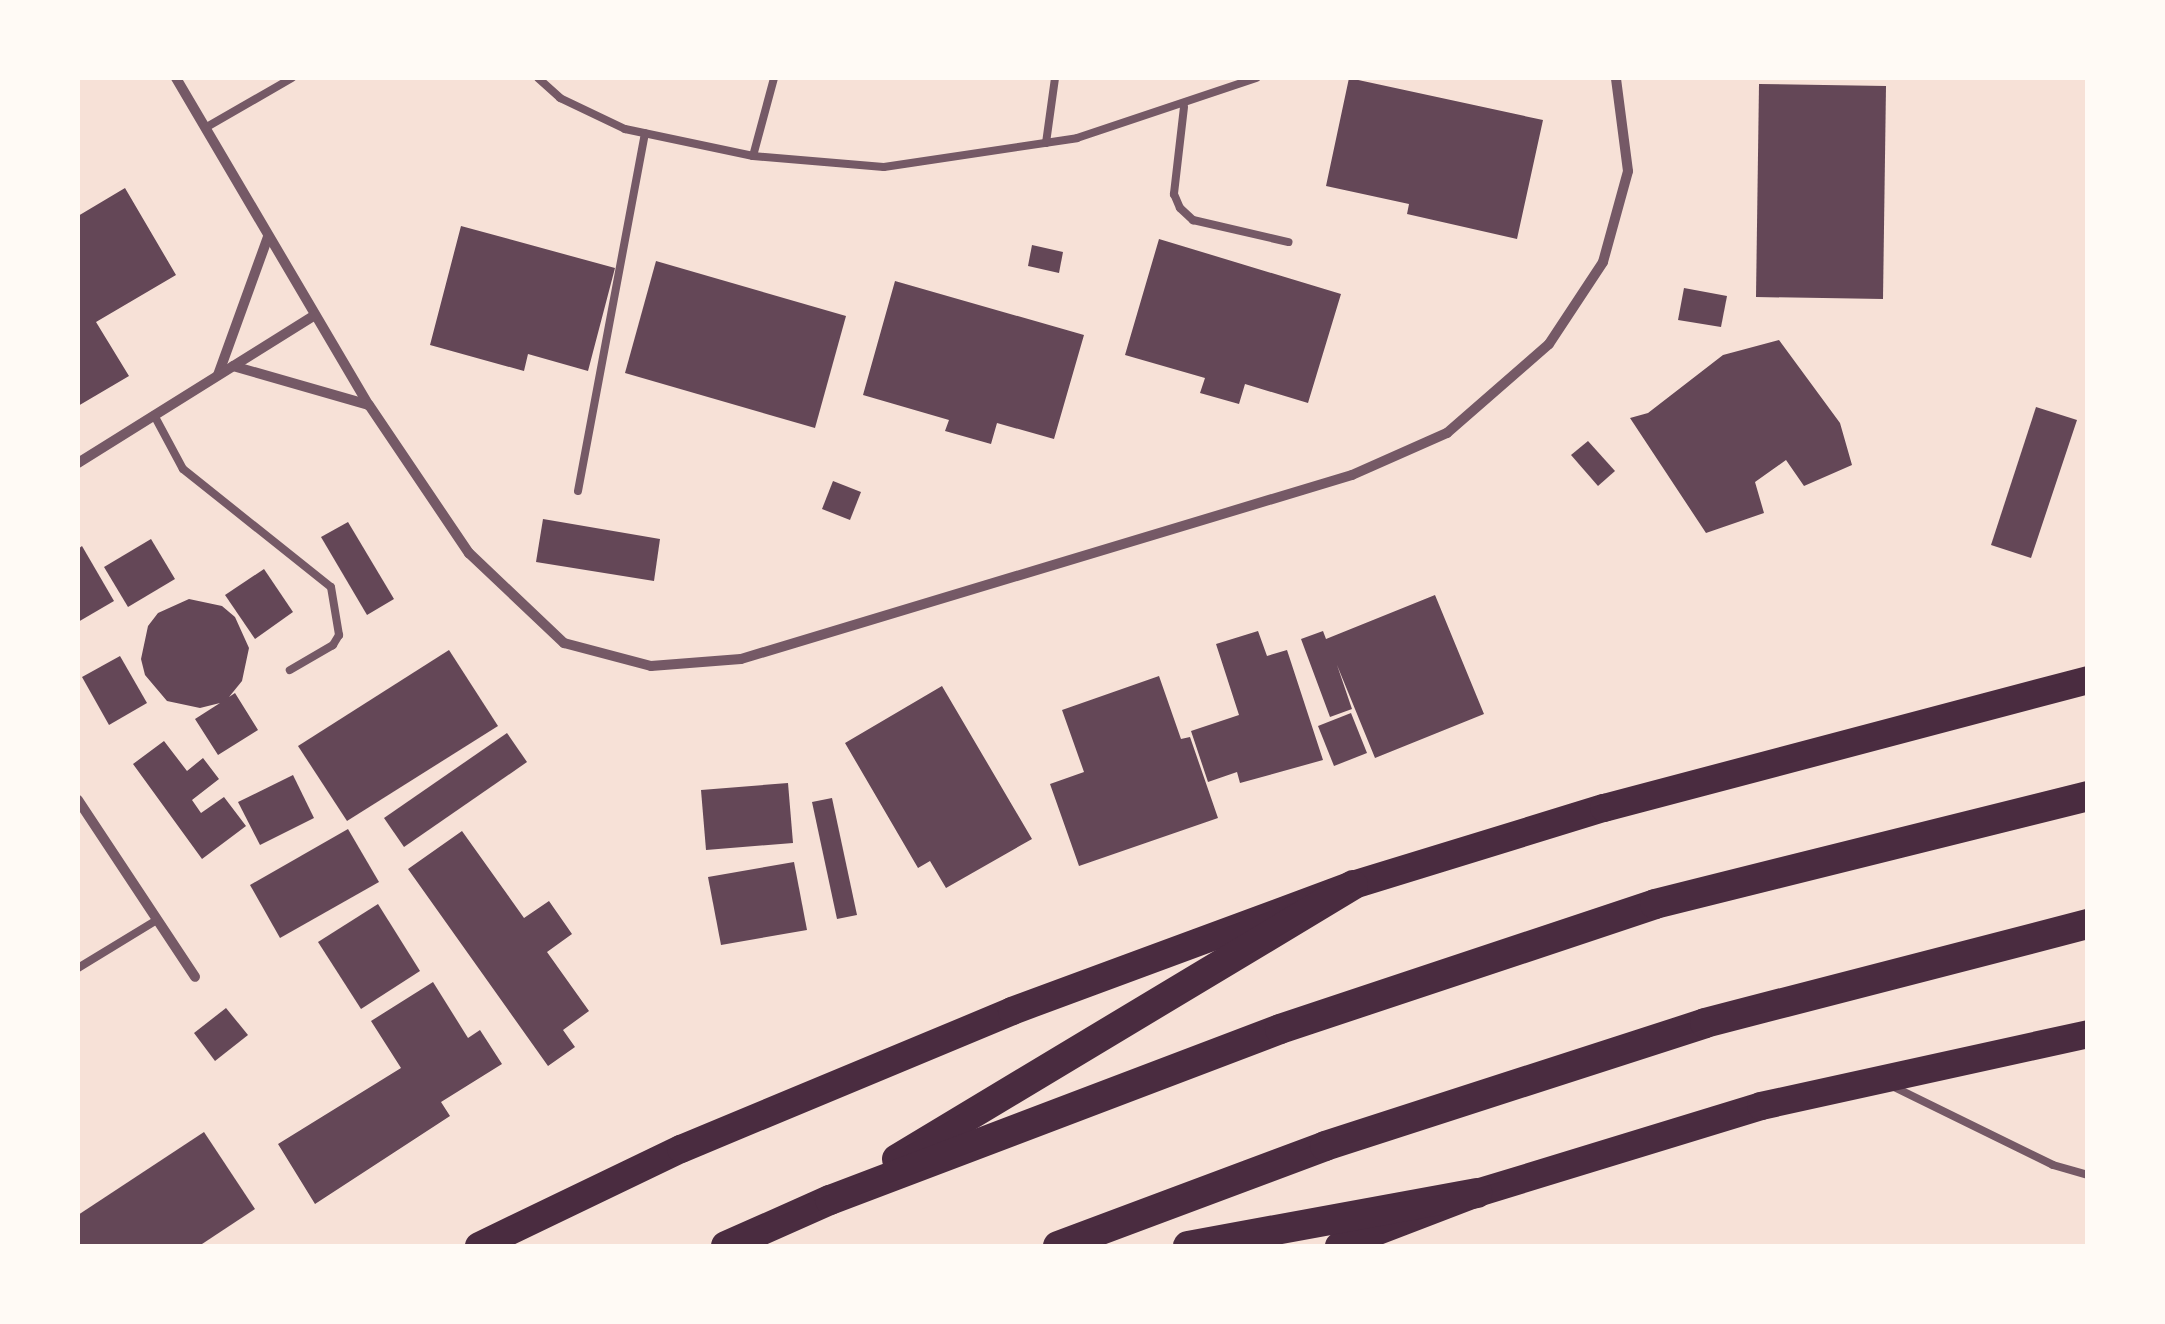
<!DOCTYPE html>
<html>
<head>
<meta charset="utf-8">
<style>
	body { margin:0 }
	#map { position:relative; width:2165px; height:1324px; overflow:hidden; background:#f7e1d7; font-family:Commissioner,sans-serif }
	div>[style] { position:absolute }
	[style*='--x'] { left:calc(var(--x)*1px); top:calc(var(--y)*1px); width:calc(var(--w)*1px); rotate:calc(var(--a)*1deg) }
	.building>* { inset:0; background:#644757 }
	.service>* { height:8px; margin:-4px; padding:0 4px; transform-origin:4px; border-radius:4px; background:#755966 }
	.minor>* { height:10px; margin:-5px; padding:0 5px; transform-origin:5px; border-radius:5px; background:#755966 }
	.trunk>* { height:28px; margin:-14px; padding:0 14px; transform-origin:14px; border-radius:14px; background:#4a2c40 }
	.motorway>* { height:30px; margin:-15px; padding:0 15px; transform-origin:15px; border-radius:15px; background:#4a2c40 }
	span { translate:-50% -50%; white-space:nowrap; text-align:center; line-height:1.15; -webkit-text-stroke:10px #fffaf5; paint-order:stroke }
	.frame { position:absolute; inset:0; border:80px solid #fffaf5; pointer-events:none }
</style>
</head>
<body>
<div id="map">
	<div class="building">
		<div style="clip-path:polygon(1349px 78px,1543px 120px,1517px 239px,1407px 214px,1409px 204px,1326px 186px)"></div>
		<div style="clip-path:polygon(1759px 84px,1886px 86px,1883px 299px,1756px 297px)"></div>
		<div style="clip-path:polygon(125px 188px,176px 275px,96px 322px,129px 376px,78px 406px,78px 216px)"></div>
		<div style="clip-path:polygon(461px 226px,615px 268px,588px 371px,528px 354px,524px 371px,430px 345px)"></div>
		<div style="clip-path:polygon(1159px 239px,1341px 294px,1308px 403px,1245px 384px,1239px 404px,1200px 393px,1205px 378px,1125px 355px)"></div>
		<div style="clip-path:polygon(1032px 245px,1063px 252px,1059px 273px,1028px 266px)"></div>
		<div style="clip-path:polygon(656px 261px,846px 316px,815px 428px,625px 373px)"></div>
		<div style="clip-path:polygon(895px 281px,1084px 335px,1054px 439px,997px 423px,991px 444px,945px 431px,949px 420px,863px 395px)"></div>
		<div style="clip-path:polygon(1684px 288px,1727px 296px,1721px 327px,1678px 320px)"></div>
		<div style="clip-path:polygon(1779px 340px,1840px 423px,1852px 465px,1804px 486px,1786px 460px,1755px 482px,1764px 513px,1706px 533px,1630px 418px,1648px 413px,1723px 355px)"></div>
		<div style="clip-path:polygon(2036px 407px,2077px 420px,2031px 558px,1991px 545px)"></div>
		<div style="clip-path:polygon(1588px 441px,1615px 471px,1598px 486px,1571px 455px)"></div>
		<div style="clip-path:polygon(833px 481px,861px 492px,850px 520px,822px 509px)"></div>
		<div style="clip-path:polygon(543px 519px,660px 539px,654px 581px,536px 562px)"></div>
		<div style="clip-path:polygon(348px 522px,394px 599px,367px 615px,321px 537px)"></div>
		<div style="clip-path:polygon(151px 539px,175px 579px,128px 607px,104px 567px)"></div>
		<div style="clip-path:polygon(82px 546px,114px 601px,78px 622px,78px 549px)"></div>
		<div style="clip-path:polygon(264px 569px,293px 612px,255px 639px,225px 595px)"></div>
		<div style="clip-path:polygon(1435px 595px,1484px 714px,1375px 758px,1337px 665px,1352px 709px,1330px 717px,1301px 639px,1323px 631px,1326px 639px)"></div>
		<div style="clip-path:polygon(189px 599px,222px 606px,235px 617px,249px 648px,242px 681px,229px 697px,235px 693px,258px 730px,218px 755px,195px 719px,220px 703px,200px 708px,167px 701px,145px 675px,141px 659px,148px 626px,158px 613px)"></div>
		<div style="clip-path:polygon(1258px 631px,1267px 656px,1287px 650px,1323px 760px,1240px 783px,1237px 772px,1208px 782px,1191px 731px,1239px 715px,1216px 644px)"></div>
		<div style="clip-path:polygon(449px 650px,498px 726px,347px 821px,298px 746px)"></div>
		<div style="clip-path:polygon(120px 656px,147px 703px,109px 725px,82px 677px)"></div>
		<div style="clip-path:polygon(1159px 676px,1181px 739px,1190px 737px,1218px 818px,1079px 866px,1050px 784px,1084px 772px,1062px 710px)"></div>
		<div style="clip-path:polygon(942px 686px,1032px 839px,946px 888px,930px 861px,918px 868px,845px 743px)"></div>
		<div style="clip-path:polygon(1351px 713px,1367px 753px,1334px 766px,1318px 726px)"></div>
		<div style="clip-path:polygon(507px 733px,527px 762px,404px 847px,384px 818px)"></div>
		<div style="clip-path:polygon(164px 741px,187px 771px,203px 758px,219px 779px,192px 800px,201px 813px,224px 797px,246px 826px,202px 859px,133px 764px)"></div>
		<div style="clip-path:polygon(293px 775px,314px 818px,260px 845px,238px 802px)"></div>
		<div style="clip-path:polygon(788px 783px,793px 843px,706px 850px,701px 790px)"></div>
		<div style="clip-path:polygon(832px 798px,857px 915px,837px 919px,812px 802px)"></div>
		<div style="clip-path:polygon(348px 829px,379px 882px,280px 938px,250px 885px)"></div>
		<div style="clip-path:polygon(462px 831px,524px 918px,549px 901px,572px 934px,547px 952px,589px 1011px,563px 1030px,575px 1047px,548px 1066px,408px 869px)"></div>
		<div style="clip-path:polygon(794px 862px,807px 930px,721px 945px,708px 877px)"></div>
		<div style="clip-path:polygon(378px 904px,420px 971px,361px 1009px,318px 942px)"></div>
		<div style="clip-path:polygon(433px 982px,468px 1038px,480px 1030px,502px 1064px,441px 1102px,450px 1116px,315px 1204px,278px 1144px,401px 1068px,371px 1021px)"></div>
		<div style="clip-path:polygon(226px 1008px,248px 1035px,215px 1061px,194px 1033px)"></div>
		<div style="clip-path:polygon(204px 1132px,255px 1209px,199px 1246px,78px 1246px,78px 1215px)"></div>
	</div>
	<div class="service">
		<div style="--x:538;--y:78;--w:30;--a:42"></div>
		<div style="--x:560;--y:98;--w:72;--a:25.5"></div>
		<div style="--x:625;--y:129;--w:131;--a:11.9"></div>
		<div style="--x:753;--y:156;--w:131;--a:4.8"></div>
		<div style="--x:884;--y:167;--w:195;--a:-8.5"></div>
		<div style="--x:1077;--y:138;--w:189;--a:-18.5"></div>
		<div style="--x:1184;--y:107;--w:88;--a:96.6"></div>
		<div style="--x:1174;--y:194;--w:15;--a:67"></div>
		<div style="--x:1180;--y:208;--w:18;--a:43"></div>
		<div style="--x:1193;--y:220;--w:98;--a:13"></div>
		<div style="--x:205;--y:128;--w:100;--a:-29.9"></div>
		<div style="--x:1046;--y:143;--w:66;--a:-82.1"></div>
		<div style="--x:753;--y:156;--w:81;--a:-74.9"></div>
		<div style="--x:154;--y:415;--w:61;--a:61.8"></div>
		<div style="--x:183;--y:469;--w:189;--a:38.6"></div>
		<div style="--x:331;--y:587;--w:49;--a:80.5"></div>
		<div style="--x:339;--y:635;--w:12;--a:121"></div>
		<div style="--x:333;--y:645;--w:50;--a:149.8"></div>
		<div style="--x:578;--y:491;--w:364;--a:-79.4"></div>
		<div style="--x:78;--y:968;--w:92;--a:-31.3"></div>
		<div style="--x:1894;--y:1087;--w:177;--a:26.1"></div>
		<div style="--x:2053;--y:1165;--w:36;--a:16"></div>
	</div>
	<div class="minor">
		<div style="--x:176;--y:78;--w:380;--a:59.5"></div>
		<div style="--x:369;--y:405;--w:179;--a:56"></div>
		<div style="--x:469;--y:553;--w:131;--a:43.5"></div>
		<div style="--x:564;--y:643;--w:90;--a:14.8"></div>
		<div style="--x:651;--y:666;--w:90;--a:-4.4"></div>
		<div style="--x:741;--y:659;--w:638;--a:-16.76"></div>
		<div style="--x:1352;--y:475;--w:104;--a:-23.9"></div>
		<div style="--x:1447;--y:433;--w:135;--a:-41.1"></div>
		<div style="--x:1549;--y:344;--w:98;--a:-56.6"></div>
		<div style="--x:1603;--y:262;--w:94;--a:-74.6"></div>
		<div style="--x:1628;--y:171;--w:94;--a:-97.4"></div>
		<div style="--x:233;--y:366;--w:141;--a:16"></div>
		<div style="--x:218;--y:375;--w:147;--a:-70.1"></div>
		<div style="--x:78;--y:463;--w:279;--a:-32"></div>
		<div style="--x:78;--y:800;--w:212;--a:56.5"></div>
	</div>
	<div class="trunk">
		<div style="--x:479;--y:1246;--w:224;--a:-25.7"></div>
		<div style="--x:681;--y:1149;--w:359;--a:-22.6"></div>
		<div style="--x:1012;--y:1011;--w:364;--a:-20.3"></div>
		<div style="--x:1353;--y:885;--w:263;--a:-17.1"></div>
		<div style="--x:1604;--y:808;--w:501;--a:-14.81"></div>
		<div style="--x:1339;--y:1246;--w:148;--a:-21"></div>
		<div style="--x:1477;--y:1193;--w:297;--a:-17"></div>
		<div style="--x:1761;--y:1106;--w:335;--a:-12.4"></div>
	</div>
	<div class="motorway">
		<div style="--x:897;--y:1159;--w:532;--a:-31"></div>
		<div style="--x:726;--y:1246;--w:114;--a:-23.9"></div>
		<div style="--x:830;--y:1200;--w:481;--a:-20.8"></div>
		<div style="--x:1280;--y:1029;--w:395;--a:-18.4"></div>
		<div style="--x:1655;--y:904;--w:446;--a:-14"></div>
		<div style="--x:1058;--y:1246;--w:285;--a:-20.5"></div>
		<div style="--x:1325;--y:1146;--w:399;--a:-17.9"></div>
		<div style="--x:1705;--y:1023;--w:396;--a:-14.5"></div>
		<div style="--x:1188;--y:1246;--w:294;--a:-10.4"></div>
	</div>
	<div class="frame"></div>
</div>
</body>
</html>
